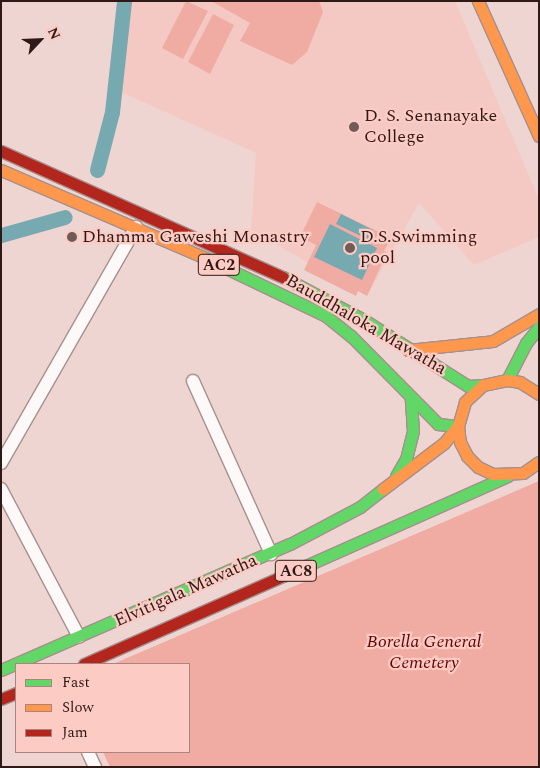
<!DOCTYPE html>
<html>
<head>
<meta charset="utf-8">
<style>
	body { margin:0 }
	#map { position:relative; width:540px; height:768px; overflow:hidden; background:#efd5d1; font-family:Spectral,serif }
	div>[style] { position:absolute }
	[style*='--x'] { left:calc(var(--x)*1px); top:calc(var(--y)*1px); width:calc(var(--w)*1px); rotate:calc(var(--a)*1deg) }
	.built>* { inset:0; background:#f4c9c3 }
	.green>* { inset:0; background:#f0aca3 }
	.water>* { inset:0; background:#77a9b0 }
	.canal>* { height:15px; margin:-7.5px; padding:0 7.5px; transform-origin:7.5px; border-radius:7.5px; background:#77a9b0 }
	.roads { filter:drop-shadow(1px 0 #a5908d) drop-shadow(-1px 0 #a5908d) drop-shadow(0 1px #a5908d) drop-shadow(0 -1px #a5908d) }
	.street>* { height:12px; margin:-6px; padding:0 6px; transform-origin:6px; border-radius:6px; background:#fdf9f8 }
	.fast>* { height:11px; margin:-5.5px; padding:0 5.5px; transform-origin:5.5px; border-radius:5.5px; background:#63d668 }
	.slow>* { height:11px; margin:-5.5px; padding:0 5.5px; transform-origin:5.5px; border-radius:5.5px; background:#ff974d }
	.jam>* { height:11px; margin:-5.5px; padding:0 5.5px; transform-origin:5.5px; border-radius:5.5px; background:#b3261e }
	.dots>* { width:14px; height:14px; translate:-50% -50%; box-sizing:border-box; border:2px solid #fccbc4; border-radius:50% }
	span { translate:-50% -50%; white-space:nowrap; text-align:center; line-height:1.15; -webkit-text-stroke:4.5px #fccbc4; paint-order:stroke }
	.shield-label span { padding:1px 4px; background:#fccbc4; border:1px solid; border-radius:4px; -webkit-text-stroke-width:0 }
	.shield-label { font-size:16px; color:#2e1916; font-weight:700 }
	.poi-label { font-size:18px; color:#2e1916 }
	.left { translate:0 -50%; text-align:left }
	.street-label { font-size:18px; color:#2e1916 }
	.park-label { font-size:18px; color:#660002; font-style:italic }
	.frame { position:absolute; inset:0; border:2px solid #2e1916; pointer-events:none }
	.legend { position:absolute; left:15px; top:663px; width:175px; height:90px; box-sizing:border-box; background:#fccbc4; border:1px solid #aa847e; margin:0; padding:6px 9px; list-style:none; font-size:15px; color:#2e1916 }
	.legend li { display:flex; align-items:center; gap:10px; height:25px }
	.legend b { width:25px; border:1px solid #aa847e }
	.north { position:absolute; left:15px; top:15px; width:50px; height:50px; -webkit-text-stroke:4px #fccbc4; paint-order:stroke; rotate:65deg; font-size:14px; font-weight:700; line-height:20px; text-align:center; color:#2e1916 }
	.north::after { content:''; display:block; margin:auto; width:18px; height:22px; background:#2e1916; clip-path:polygon(50% 0,100% 100%,50% 72%,0 100%) }
</style>
</head>
<body>
<div id="map">
	<div class="built">
		<div style="clip-path:polygon(123px 1px,455px 1px,539px 199px,539px 237px,474px 265px,419px 203px,367px 296px,251px 230px,256px 153px,121px 92px)"></div>
	</div>
	<div class="green">
		<div style="clip-path:polygon(186px 1px,208px 11px,183px 59px,162px 48px)"></div>
		<div style="clip-path:polygon(211px 1px,319px 1px,323px 12px,307px 52px,292px 65px,240px 41px,250px 23px)"></div>
		<div style="clip-path:polygon(213px 14px,234px 25px,210px 74px,188px 62px)"></div>
		<div style="clip-path:polygon(317px 202px,379px 232px,377px 238px,388px 243px,384px 251px,387px 253px,367px 296px,358px 291px,356px 296px,304px 270px,316px 245px,300px 237px)"></div>
		<div style="clip-path:polygon(539px 481px,539px 767px,110px 767px,103px 752px,189px 752px,189px 664px,113px 664px)"></div>
	</div>
	<div class="water">
		<div style="clip-path:polygon(341px 214px,373px 230px,369px 240px,336px 224px)"></div>
		<div style="clip-path:polygon(330px 224px,377px 248px,362px 280px,314px 257px)"></div>
	</div>
	<div class="canal">
		<div style="--x:97;--y:170;--w:60;--a:-75.5"></div>
		<div style="--x:112;--y:112;--w:112;--a:-83.8"></div>
		<div style="--x:1;--y:235;--w:66;--a:-15.7"></div>
	</div>
	<div class="roads">
		<div class="street">
			<div style="--x:193;--y:381;--w:190;--a:65.7"></div>
			<div style="--x:1;--y:463;--w:272;--a:-60.2"></div>
			<div style="--x:1;--y:489;--w:167;--a:62.2"></div>
			<div style="--x:88;--y:752;--w:17;--a:65"></div>
		</div>
		<div class="fast">
			<div style="--x:203;--y:257;--w:136;--a:25.6"></div>
			<div style="--x:326;--y:316;--w:32;--a:39"></div>
			<div style="--x:351;--y:336;--w:124;--a:45.3"></div>
			<div style="--x:438;--y:424;--w:20;--a:6"></div>
			<div style="--x:283;--y:277;--w:92;--a:28"></div>
			<div style="--x:364;--y:320;--w:123;--a:32.4"></div>
			<div style="--x:468;--y:386;--w:15;--a:-4"></div>
			<div style="--x:507;--y:380;--w:42;--a:-62.8"></div>
			<div style="--x:526;--y:343;--w:21;--a:-51"></div>
			<div style="--x:396;--y:476;--w:20;--a:-60"></div>
			<div style="--x:406;--y:459;--w:29;--a:-76"></div>
			<div style="--x:413;--y:431;--w:32;--a:-94"></div>
			<div style="--x:283;--y:576;--w:246;--a:-24"></div>
			<div style="--x:1;--y:670;--w:315;--a:-23.6"></div>
			<div style="--x:290;--y:544;--w:79;--a:-27.9"></div>
			<div style="--x:360;--y:507;--w:29;--a:-38"></div>
		</div>
		<div class="slow">
			<div style="--x:478;--y:1;--w:148;--a:65.7"></div>
			<div style="--x:1;--y:170;--w:220;--a:23.3"></div>
			<div style="--x:408;--y:350;--w:85;--a:-6"></div>
			<div style="--x:493;--y:341;--w:53;--a:-30.4"></div>
			<div style="--x:539;--y:394;--w:22;--a:-148"></div>
			<div style="--x:520;--y:382;--w:13;--a:-171"></div>
			<div style="--x:507;--y:380;--w:25;--a:168"></div>
			<div style="--x:483;--y:385;--w:25;--a:137"></div>
			<div style="--x:465;--y:402;--w:25;--a:106"></div>
			<div style="--x:458;--y:426;--w:16;--a:83"></div>
			<div style="--x:460;--y:442;--w:16;--a:63"></div>
			<div style="--x:467;--y:456;--w:16;--a:45"></div>
			<div style="--x:478;--y:467;--w:17;--a:25"></div>
			<div style="--x:493;--y:474;--w:30;--a:-2"></div>
			<div style="--x:523;--y:473;--w:19;--a:-35"></div>
			<div style="--x:383;--y:489;--w:76;--a:-37"></div>
			<div style="--x:444;--y:443;--w:22;--a:-51"></div>
		</div>
		<div class="jam">
			<div style="--x:1;--y:151;--w:309;--a:24.1"></div>
			<div style="--x:84;--y:664;--w:218;--a:-23.9"></div>
			<div style="--x:1;--y:699;--w:16;--a:-22"></div>
		</div>
	</div>
	<div class="dots">
		<div style="left:354px;top:127px;background:#725b57"></div>
		<div style="left:72px;top:237px;background:#725b57"></div>
		<div style="left:350px;top:248px;background:#725b57"></div>
	</div>
	<div class="shield-label">
		<span style="left:219px;top:265px">AC2</span>
		<span style="left:296px;top:571px">AC8</span>
	</div>
	<div class="poi-label">
		<span class="left" style="left:364px;top:127px">D. S. Senanayake<br>College</span>
		<span class="left" style="left:82px;top:237px">Dhamma Gaweshi Monastry</span>
		<span class="left" style="left:360px;top:248px">D.S.Swimming<br>pool</span>
	</div>
	<div class="street-label">
		<span style="left:366px;top:325px;rotate:30deg">Bauddhaloka Mawatha</span>
		<span style="left:186px;top:591px;rotate:-24deg">Elvitigala Mawatha</span>
	</div>
	<div class="park-label">
		<span style="left:424px;top:653px">Borella General<br>Cemetery</span>
	</div>
	<div class="frame"></div>
	<ul class="legend">
	<li><b style="height:6px;background:#63d668"></b>Fast</li>
	<li><b style="height:6px;background:#ff974d"></b>Slow</li>
	<li><b style="height:6px;background:#b3261e"></b>Jam</li>
	</ul>
	<div class="north">N</div>
</div>
</body>
</html>
